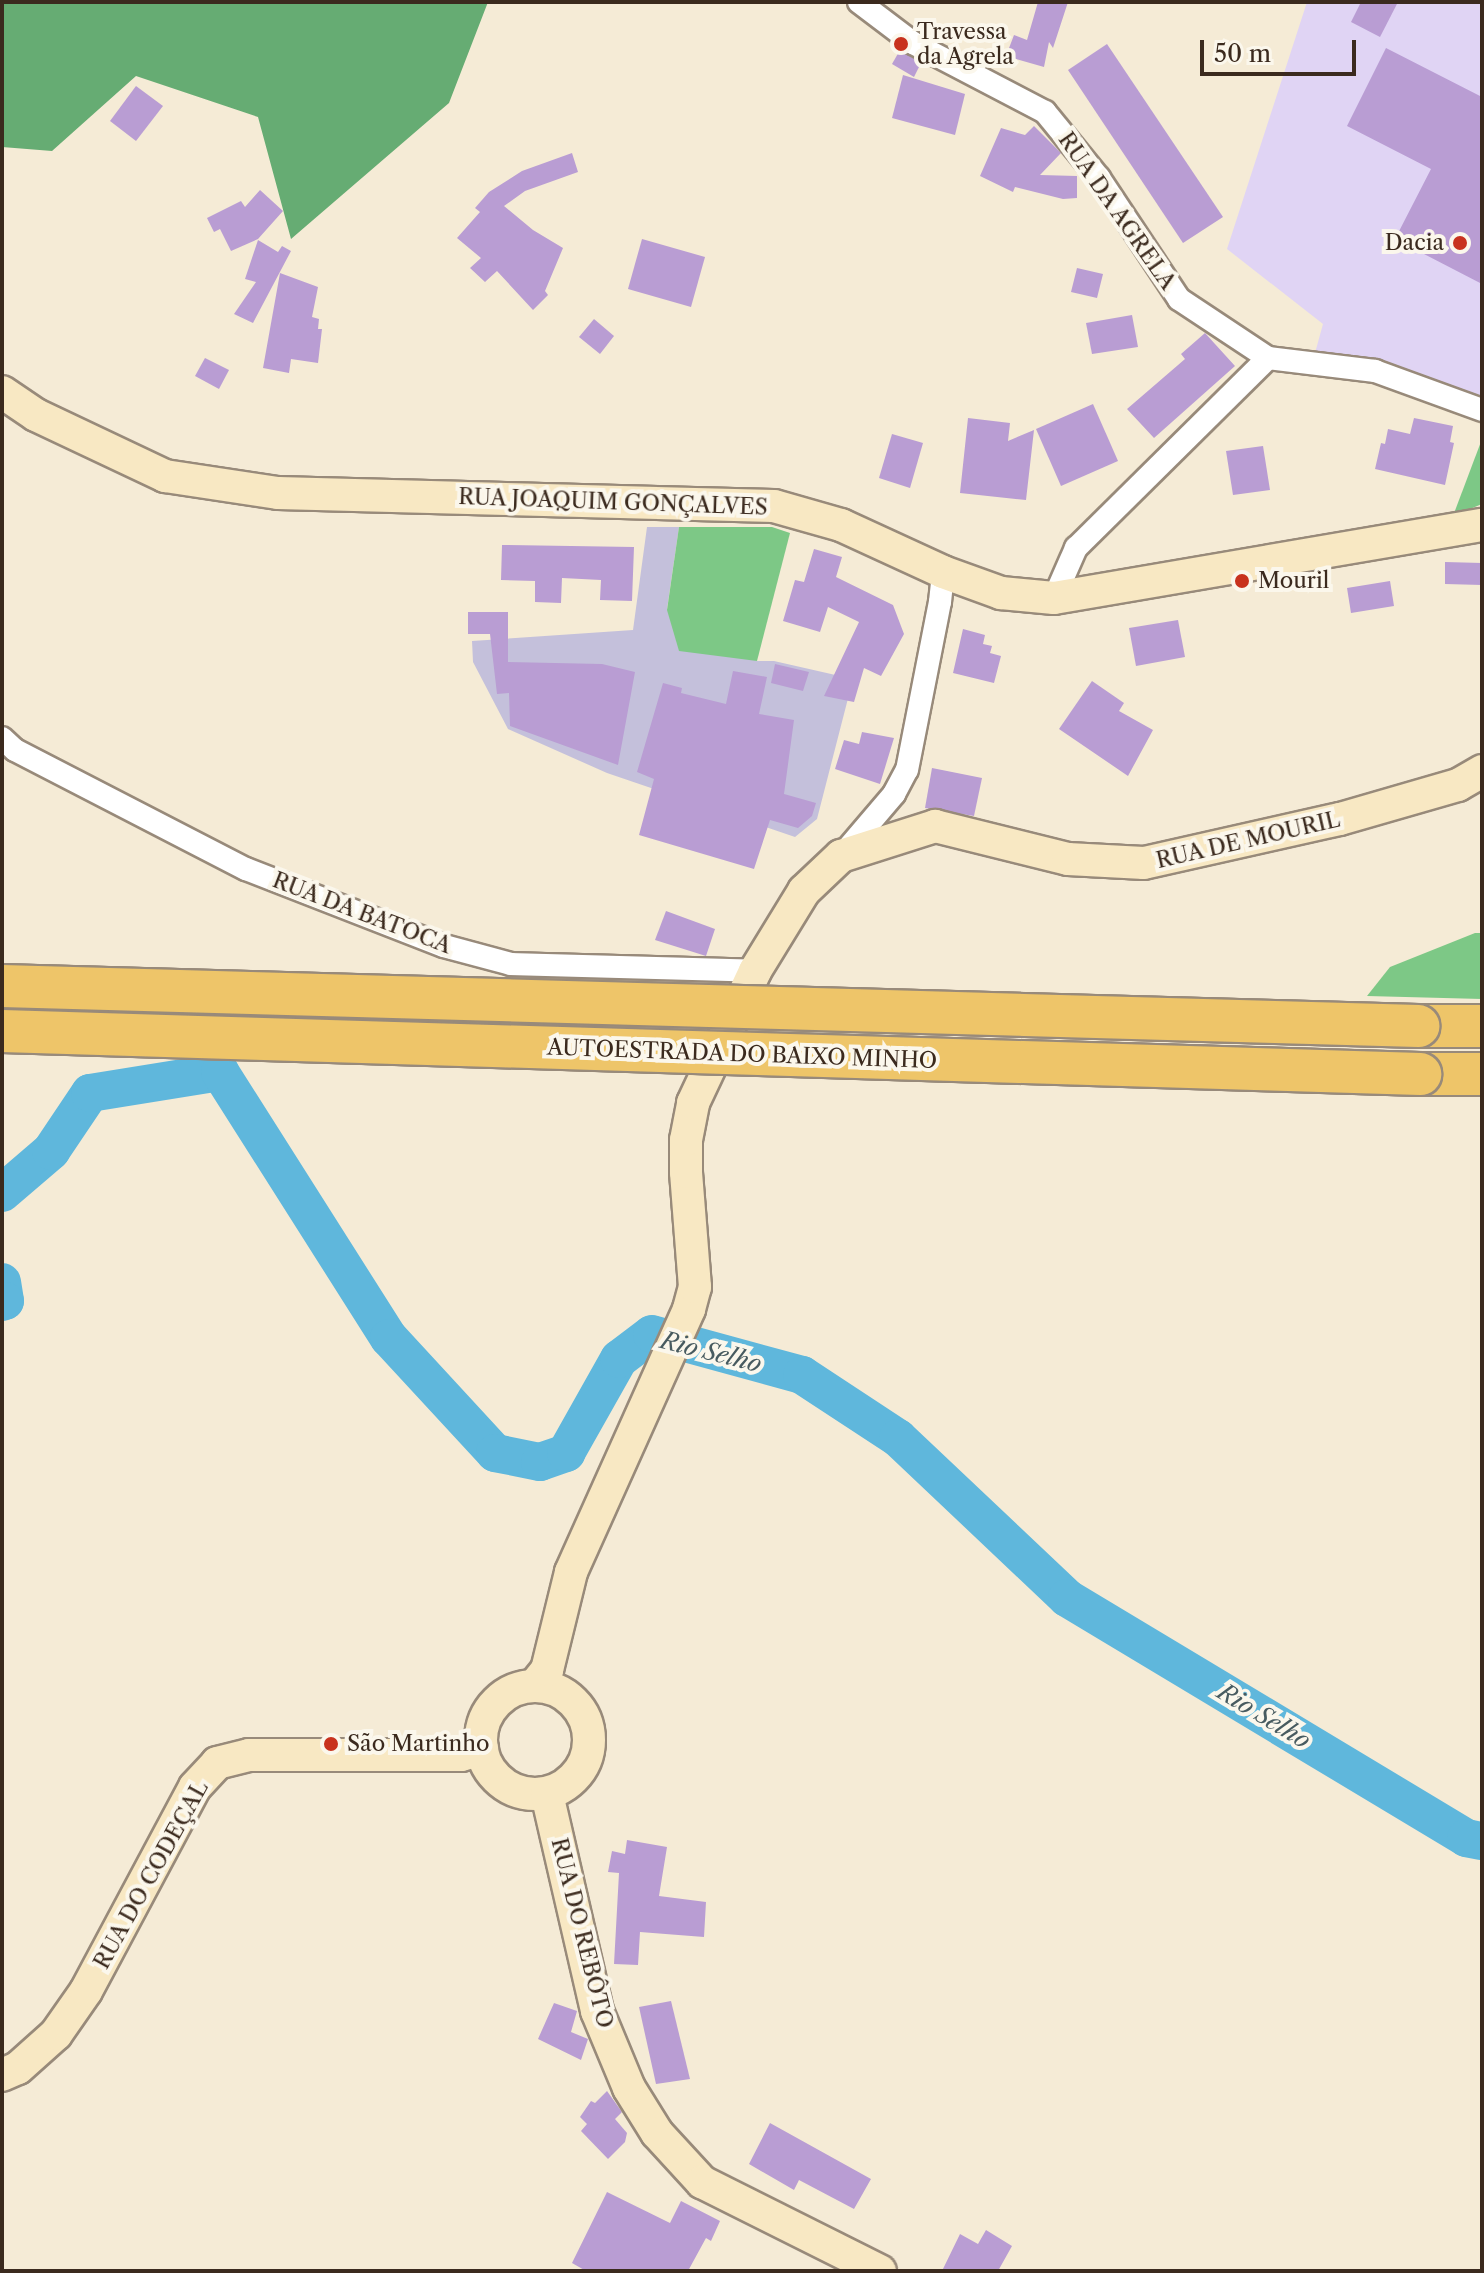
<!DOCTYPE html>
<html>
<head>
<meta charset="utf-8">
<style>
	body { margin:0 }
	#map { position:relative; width:1484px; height:2273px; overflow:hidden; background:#f5ebd6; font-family:"Libre Caslon Text",serif }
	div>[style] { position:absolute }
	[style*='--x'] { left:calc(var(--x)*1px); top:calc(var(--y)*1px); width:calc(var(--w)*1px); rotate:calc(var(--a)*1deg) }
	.built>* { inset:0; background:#e0d4f4 }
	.industrial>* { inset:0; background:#c4c0db }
	.green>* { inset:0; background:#7dc886 }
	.forest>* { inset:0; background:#66ac73 }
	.river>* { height:38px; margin:-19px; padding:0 19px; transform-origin:19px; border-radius:19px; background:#5fb7dc }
	.building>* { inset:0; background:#b99dd3 }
	.roads { filter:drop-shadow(2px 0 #988a7a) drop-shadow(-2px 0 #988a7a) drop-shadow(0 2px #988a7a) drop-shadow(0 -2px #988a7a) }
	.street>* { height:22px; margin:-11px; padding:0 11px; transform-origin:11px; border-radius:11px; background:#fff }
	.secondary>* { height:32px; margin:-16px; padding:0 16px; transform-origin:16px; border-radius:16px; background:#f8e8c3 }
	.secondary>.ring { margin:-16px; padding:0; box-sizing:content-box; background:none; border:32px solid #f8e8c3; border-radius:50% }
	.highway>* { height:42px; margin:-21px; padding:0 21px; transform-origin:21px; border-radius:21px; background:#eec569 }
	.bridges { filter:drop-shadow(2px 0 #988a7a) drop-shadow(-2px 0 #988a7a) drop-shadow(0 2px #988a7a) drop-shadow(0 -2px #988a7a) }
	.highway-bridge>* { height:42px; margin:-21px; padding:0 21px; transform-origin:21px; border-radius:21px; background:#eec569 }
	.dots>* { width:22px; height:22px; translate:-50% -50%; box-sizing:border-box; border:4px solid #fbf7ec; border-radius:50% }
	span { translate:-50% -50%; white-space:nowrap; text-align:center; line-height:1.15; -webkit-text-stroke:8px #fbf7ec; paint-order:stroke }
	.poi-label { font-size:22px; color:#3b2a1e }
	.left { translate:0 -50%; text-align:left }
	.right { translate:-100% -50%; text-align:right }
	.street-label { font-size:22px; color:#3b2a1e }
	.water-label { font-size:24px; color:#485b60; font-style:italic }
	.frame { position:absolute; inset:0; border:4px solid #3b2a1e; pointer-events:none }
	.scale { position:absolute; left:1200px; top:40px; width:156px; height:36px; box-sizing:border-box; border:4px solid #3b2a1e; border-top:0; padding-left:10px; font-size:24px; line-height:28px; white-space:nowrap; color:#3b2a1e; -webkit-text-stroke:6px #fbf7ec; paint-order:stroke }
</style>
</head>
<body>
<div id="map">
	<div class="built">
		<div style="clip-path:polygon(1307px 2px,1482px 2px,1482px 397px,1381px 360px,1315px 353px,1323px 324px,1227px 249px)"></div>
	</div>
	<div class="industrial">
		<div style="clip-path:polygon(647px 527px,679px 527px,667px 609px,757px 661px,774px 661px,853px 679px,817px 819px,795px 837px,607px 773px,508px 729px,473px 662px,472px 641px,633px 630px)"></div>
	</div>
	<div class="green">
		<div style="clip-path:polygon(1482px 439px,1482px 504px,1453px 516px)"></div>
		<div style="clip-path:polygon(679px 527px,772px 527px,790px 533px,757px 661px,679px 651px,667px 610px)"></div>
		<div style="clip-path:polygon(1475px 933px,1482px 933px,1482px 999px,1367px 996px,1390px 967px)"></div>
	</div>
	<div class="forest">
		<div style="clip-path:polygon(2px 2px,488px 2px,449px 103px,291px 239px,258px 117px,136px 76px,52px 151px,2px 147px)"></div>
	</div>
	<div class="river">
		<div style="--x:2;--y:1193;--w:65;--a:-40.6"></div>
		<div style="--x:51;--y:1151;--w:70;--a:-56.1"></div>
		<div style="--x:90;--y:1093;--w:132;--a:-9.2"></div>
		<div style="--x:220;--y:1072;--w:315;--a:57.6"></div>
		<div style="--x:389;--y:1338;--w:156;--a:47.3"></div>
		<div style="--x:495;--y:1453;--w:46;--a:11.3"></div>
		<div style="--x:540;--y:1462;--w:28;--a:-19"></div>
		<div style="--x:566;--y:1453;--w:108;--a:-60.6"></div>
		<div style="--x:619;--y:1359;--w:41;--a:-37.1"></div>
		<div style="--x:652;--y:1334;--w:156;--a:15.3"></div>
		<div style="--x:802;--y:1375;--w:115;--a:33.3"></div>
		<div style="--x:898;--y:1438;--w:233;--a:43.4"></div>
		<div style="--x:1067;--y:1598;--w:466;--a:31"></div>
		<div style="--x:1466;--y:1838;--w:16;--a:11"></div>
		<div style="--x:2;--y:1282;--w:19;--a:81"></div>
		<div style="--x:5;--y:1301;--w:3;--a:162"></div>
	</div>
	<div class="building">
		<div style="clip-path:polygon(1038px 2px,1068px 2px,1053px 48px,1049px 42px,1044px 67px,1006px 56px,1014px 35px,1027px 40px)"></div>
		<div style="clip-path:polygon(1361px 2px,1398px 2px,1380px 37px,1351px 22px)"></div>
		<div style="clip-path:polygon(1107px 44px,1223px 217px,1183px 243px,1068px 70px)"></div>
		<div style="clip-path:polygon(1386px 48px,1482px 97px,1482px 284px,1395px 239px,1431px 169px,1347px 126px)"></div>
		<div style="clip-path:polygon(900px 50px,921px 63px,914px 77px,892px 64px)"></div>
		<div style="clip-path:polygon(903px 75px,965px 94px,955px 135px,892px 118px)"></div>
		<div style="clip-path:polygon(136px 86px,163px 106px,136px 141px,110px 121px)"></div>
		<div style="clip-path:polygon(1034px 126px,1061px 153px,1040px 175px,1077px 176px,1077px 198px,1063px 199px,1015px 187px,1013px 192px,980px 176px,1001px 128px,1025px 135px)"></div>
		<div style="clip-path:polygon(572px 153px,578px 172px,525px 191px,504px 206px,533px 230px,563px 248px,545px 291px,548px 295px,533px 310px,497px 271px,485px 282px,470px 268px,481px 258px,457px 238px,480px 212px,475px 208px,489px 192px,522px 171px)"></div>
		<div style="clip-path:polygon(260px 190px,283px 211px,258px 239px,231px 251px,220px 229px,214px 232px,207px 218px,241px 201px,245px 207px)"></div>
		<div style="clip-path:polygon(642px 239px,705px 257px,691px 307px,628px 289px)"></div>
		<div style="clip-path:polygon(258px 240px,278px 252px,282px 246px,291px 251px,253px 323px,234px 314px,256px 282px,245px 279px)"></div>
		<div style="clip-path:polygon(1077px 268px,1103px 274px,1097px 298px,1071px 292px)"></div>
		<div style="clip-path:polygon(280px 273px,318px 287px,312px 317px,319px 319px,318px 329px,322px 329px,318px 363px,291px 359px,289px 373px,263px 368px)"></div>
		<div style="clip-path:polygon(1132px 315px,1138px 347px,1092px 354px,1086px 323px)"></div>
		<div style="clip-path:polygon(594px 319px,614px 336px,600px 354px,579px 337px)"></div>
		<div style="clip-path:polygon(1205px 333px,1235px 366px,1154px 438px,1127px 409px,1185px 359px,1181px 354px)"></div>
		<div style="clip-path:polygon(205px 358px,229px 370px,219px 389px,195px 376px)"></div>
		<div style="clip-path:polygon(1093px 404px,1118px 461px,1061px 486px,1036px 429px)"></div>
		<div style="clip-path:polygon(968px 418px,1010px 423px,1008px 441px,1034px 430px,1026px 500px,960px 493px)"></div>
		<div style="clip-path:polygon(1414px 418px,1453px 426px,1450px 442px,1454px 443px,1445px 485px,1375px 469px,1381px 443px,1385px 444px,1388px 429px,1410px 434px)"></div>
		<div style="clip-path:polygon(892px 434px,923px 443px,910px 488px,879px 478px)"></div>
		<div style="clip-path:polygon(1263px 446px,1270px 490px,1233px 495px,1226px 451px)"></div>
		<div style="clip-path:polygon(502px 545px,634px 547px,632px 601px,600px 600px,601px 580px,562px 578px,561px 603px,535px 602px,535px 581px,501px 580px)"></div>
		<div style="clip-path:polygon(814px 549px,842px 557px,836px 577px,893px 605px,904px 634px,881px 676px,864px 668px,854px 702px,824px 696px,859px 622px,828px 607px,820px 632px,783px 621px,795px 580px,804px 582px)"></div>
		<div style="clip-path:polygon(1445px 562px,1482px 563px,1482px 585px,1445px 584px)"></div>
		<div style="clip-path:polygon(1390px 581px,1394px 606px,1351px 613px,1347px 588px)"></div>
		<div style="clip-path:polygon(468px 612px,508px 612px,508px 662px,602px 664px,635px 672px,618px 765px,510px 726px,509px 693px,497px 694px,490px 634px,468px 634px)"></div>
		<div style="clip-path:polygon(1178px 620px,1185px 657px,1136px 666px,1129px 628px)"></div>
		<div style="clip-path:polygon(963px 629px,985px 635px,983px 644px,992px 646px,990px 653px,1001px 656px,994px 683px,953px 673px)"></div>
		<div style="clip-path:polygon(775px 664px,809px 672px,803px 691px,771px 683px)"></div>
		<div style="clip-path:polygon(733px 671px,767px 677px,759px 714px,794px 720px,784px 794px,816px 803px,812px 816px,798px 828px,770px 820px,754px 869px,639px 835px,654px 779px,637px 772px,663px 683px,682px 688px,681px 693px,726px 704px)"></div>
		<div style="clip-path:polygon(1092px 681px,1124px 703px,1119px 711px,1153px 730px,1128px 776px,1059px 729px)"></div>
		<div style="clip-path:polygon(862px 732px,894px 738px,880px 784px,835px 769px,844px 740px,859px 744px)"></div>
		<div style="clip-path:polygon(932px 768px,982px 778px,974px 816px,925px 808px)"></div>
		<div style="clip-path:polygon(666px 911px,715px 929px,706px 956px,655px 940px)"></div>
		<div style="clip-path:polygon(627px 1840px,667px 1847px,659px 1896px,706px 1902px,704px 1937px,640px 1932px,638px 1965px,614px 1964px,619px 1873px,608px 1872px,612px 1851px,625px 1854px)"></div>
		<div style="clip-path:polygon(671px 2001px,690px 2079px,656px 2084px,639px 2007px)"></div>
		<div style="clip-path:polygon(554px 2003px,577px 2011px,571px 2032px,588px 2039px,581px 2060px,538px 2039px)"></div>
		<div style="clip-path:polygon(607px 2091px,622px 2112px,615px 2119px,627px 2133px,625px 2142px,608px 2159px,581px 2131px,587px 2124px,580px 2117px,591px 2101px,595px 2103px)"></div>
		<div style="clip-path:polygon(770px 2123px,871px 2179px,854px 2209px,799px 2180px,794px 2190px,749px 2164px)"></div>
		<div style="clip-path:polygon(607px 2192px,670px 2223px,681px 2201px,720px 2221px,711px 2241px,706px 2238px,688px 2271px,586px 2271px,572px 2263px)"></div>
		<div style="clip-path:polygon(986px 2230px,1012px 2246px,998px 2271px,942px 2271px,960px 2234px,978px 2244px)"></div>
	</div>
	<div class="roads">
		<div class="street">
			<div style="--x:859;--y:2;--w:68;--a:37.2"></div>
			<div style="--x:913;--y:43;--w:149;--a:27.6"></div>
			<div style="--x:1045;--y:112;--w:85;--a:50.7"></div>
			<div style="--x:1099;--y:178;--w:145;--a:56.5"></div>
			<div style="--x:1179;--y:299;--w:107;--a:33.5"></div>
			<div style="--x:1268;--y:358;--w:108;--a:6.9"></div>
			<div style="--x:1375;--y:371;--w:114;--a:20"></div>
			<div style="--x:1054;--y:598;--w:55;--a:-66.3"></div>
			<div style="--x:1076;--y:548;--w:270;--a:-44.7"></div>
			<div style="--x:2;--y:738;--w:18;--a:43"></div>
			<div style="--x:15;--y:750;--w:260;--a:27.3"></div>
			<div style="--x:246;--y:869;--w:212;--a:21.3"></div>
			<div style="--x:444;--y:946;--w:69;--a:15"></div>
			<div style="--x:511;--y:964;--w:244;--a:1.6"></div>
			<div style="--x:843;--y:854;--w:79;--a:-49.6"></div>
			<div style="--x:894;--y:794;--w:27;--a:-62"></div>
			<div style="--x:907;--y:770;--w:171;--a:-78.9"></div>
			<div style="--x:940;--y:602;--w:30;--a:-84"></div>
		</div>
		<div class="secondary">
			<div style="--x:2;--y:392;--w:41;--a:34.1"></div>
			<div style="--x:36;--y:415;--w:143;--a:25.3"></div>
			<div style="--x:165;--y:476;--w:114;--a:8.6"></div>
			<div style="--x:278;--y:493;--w:496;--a:1.5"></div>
			<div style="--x:774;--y:506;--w:70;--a:15.8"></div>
			<div style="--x:841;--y:525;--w:112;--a:24.7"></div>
			<div style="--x:943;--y:572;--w:62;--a:19.9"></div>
			<div style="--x:1001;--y:593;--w:53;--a:5.4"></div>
			<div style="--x:1054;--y:598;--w:434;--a:-9.7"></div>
			<div class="ring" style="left:481px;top:1686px;width:76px;height:76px"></div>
			<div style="--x:534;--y:1686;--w:21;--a:-51"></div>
			<div style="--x:547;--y:1670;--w:101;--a:-76.2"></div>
			<div style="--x:571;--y:1572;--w:288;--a:-65.8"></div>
			<div style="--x:689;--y:1309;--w:23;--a:-75"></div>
			<div style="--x:695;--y:1287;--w:115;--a:-94.5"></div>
			<div style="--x:686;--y:1172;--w:32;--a:-90"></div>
			<div style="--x:686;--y:1140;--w:38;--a:-79"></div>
			<div style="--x:693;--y:1103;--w:146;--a:-64.8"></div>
			<div style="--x:755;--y:971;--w:94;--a:-58.5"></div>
			<div style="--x:804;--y:891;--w:51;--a:-43.4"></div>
			<div style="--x:841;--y:856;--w:99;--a:-17.7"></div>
			<div style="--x:935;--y:826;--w:137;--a:13.9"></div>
			<div style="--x:1068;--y:859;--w:76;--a:3"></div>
			<div style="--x:1144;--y:863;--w:201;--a:-12.7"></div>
			<div style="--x:1340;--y:819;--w:123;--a:-16.1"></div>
			<div style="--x:1458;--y:785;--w:28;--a:-30"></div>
			<div style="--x:547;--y:1794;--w:223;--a:77"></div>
			<div style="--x:597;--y:2011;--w:83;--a:67.4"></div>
			<div style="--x:629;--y:2088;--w:53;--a:58.1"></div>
			<div style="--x:657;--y:2133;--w:67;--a:47.4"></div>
			<div style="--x:702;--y:2182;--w:199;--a:26.6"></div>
			<div style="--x:2;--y:2075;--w:17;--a:-24"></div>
			<div style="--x:18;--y:2068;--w:51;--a:-41.8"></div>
			<div style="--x:56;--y:2034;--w:52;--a:-55.1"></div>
			<div style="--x:86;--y:1991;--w:231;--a:-61.9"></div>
			<div style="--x:195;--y:1787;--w:33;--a:-47"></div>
			<div style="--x:217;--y:1763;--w:33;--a:-14"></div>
			<div style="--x:249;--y:1755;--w:212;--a:0"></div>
			<div style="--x:461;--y:1755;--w:22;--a:-16"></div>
		</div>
		<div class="highway">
			<div style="--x:1418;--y:1026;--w:64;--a:0"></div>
			<div style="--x:1420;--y:1074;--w:62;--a:0"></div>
		</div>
	</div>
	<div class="bridges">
		<div class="highway-bridge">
			<div style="--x:2;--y:986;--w:1417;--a:1.62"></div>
			<div style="--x:2;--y:1031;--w:1419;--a:1.74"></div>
		</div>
	</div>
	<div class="dots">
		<div style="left:901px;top:44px;background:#c8321e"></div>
		<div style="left:1460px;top:243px;background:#c8321e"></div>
		<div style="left:1242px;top:581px;background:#c8321e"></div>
		<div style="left:331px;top:1744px;background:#c8321e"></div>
	</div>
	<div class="poi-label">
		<span class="left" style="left:917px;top:44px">Travessa<br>da Agrela</span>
		<span class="right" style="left:1444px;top:243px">Dacia</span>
		<span class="left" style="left:1258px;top:581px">Mouril</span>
		<span class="left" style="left:347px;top:1744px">São Martinho</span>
	</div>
	<div class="street-label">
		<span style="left:1117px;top:211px;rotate:55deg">RUA DA AGRELA</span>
		<span style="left:613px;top:502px;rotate:2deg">RUA JOAQUIM GONÇALVES</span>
		<span style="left:1248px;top:840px;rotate:-13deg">RUA DE MOURIL</span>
		<span style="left:362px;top:913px;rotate:21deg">RUA DA BATOCA</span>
		<span style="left:742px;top:1054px;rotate:2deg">AUTOESTRADA DO BAIXO MINHO</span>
		<span style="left:151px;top:1875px;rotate:-61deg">RUA DO CODEÇAL</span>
		<span style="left:582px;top:1933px;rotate:76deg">RUA DO REBÔTO</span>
	</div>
	<div class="water-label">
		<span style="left:711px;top:1352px;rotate:14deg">Rio Selho</span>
		<span style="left:1264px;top:1716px;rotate:31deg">Rio Selho</span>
	</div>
	<div class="frame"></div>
	<div class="scale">50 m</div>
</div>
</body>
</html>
